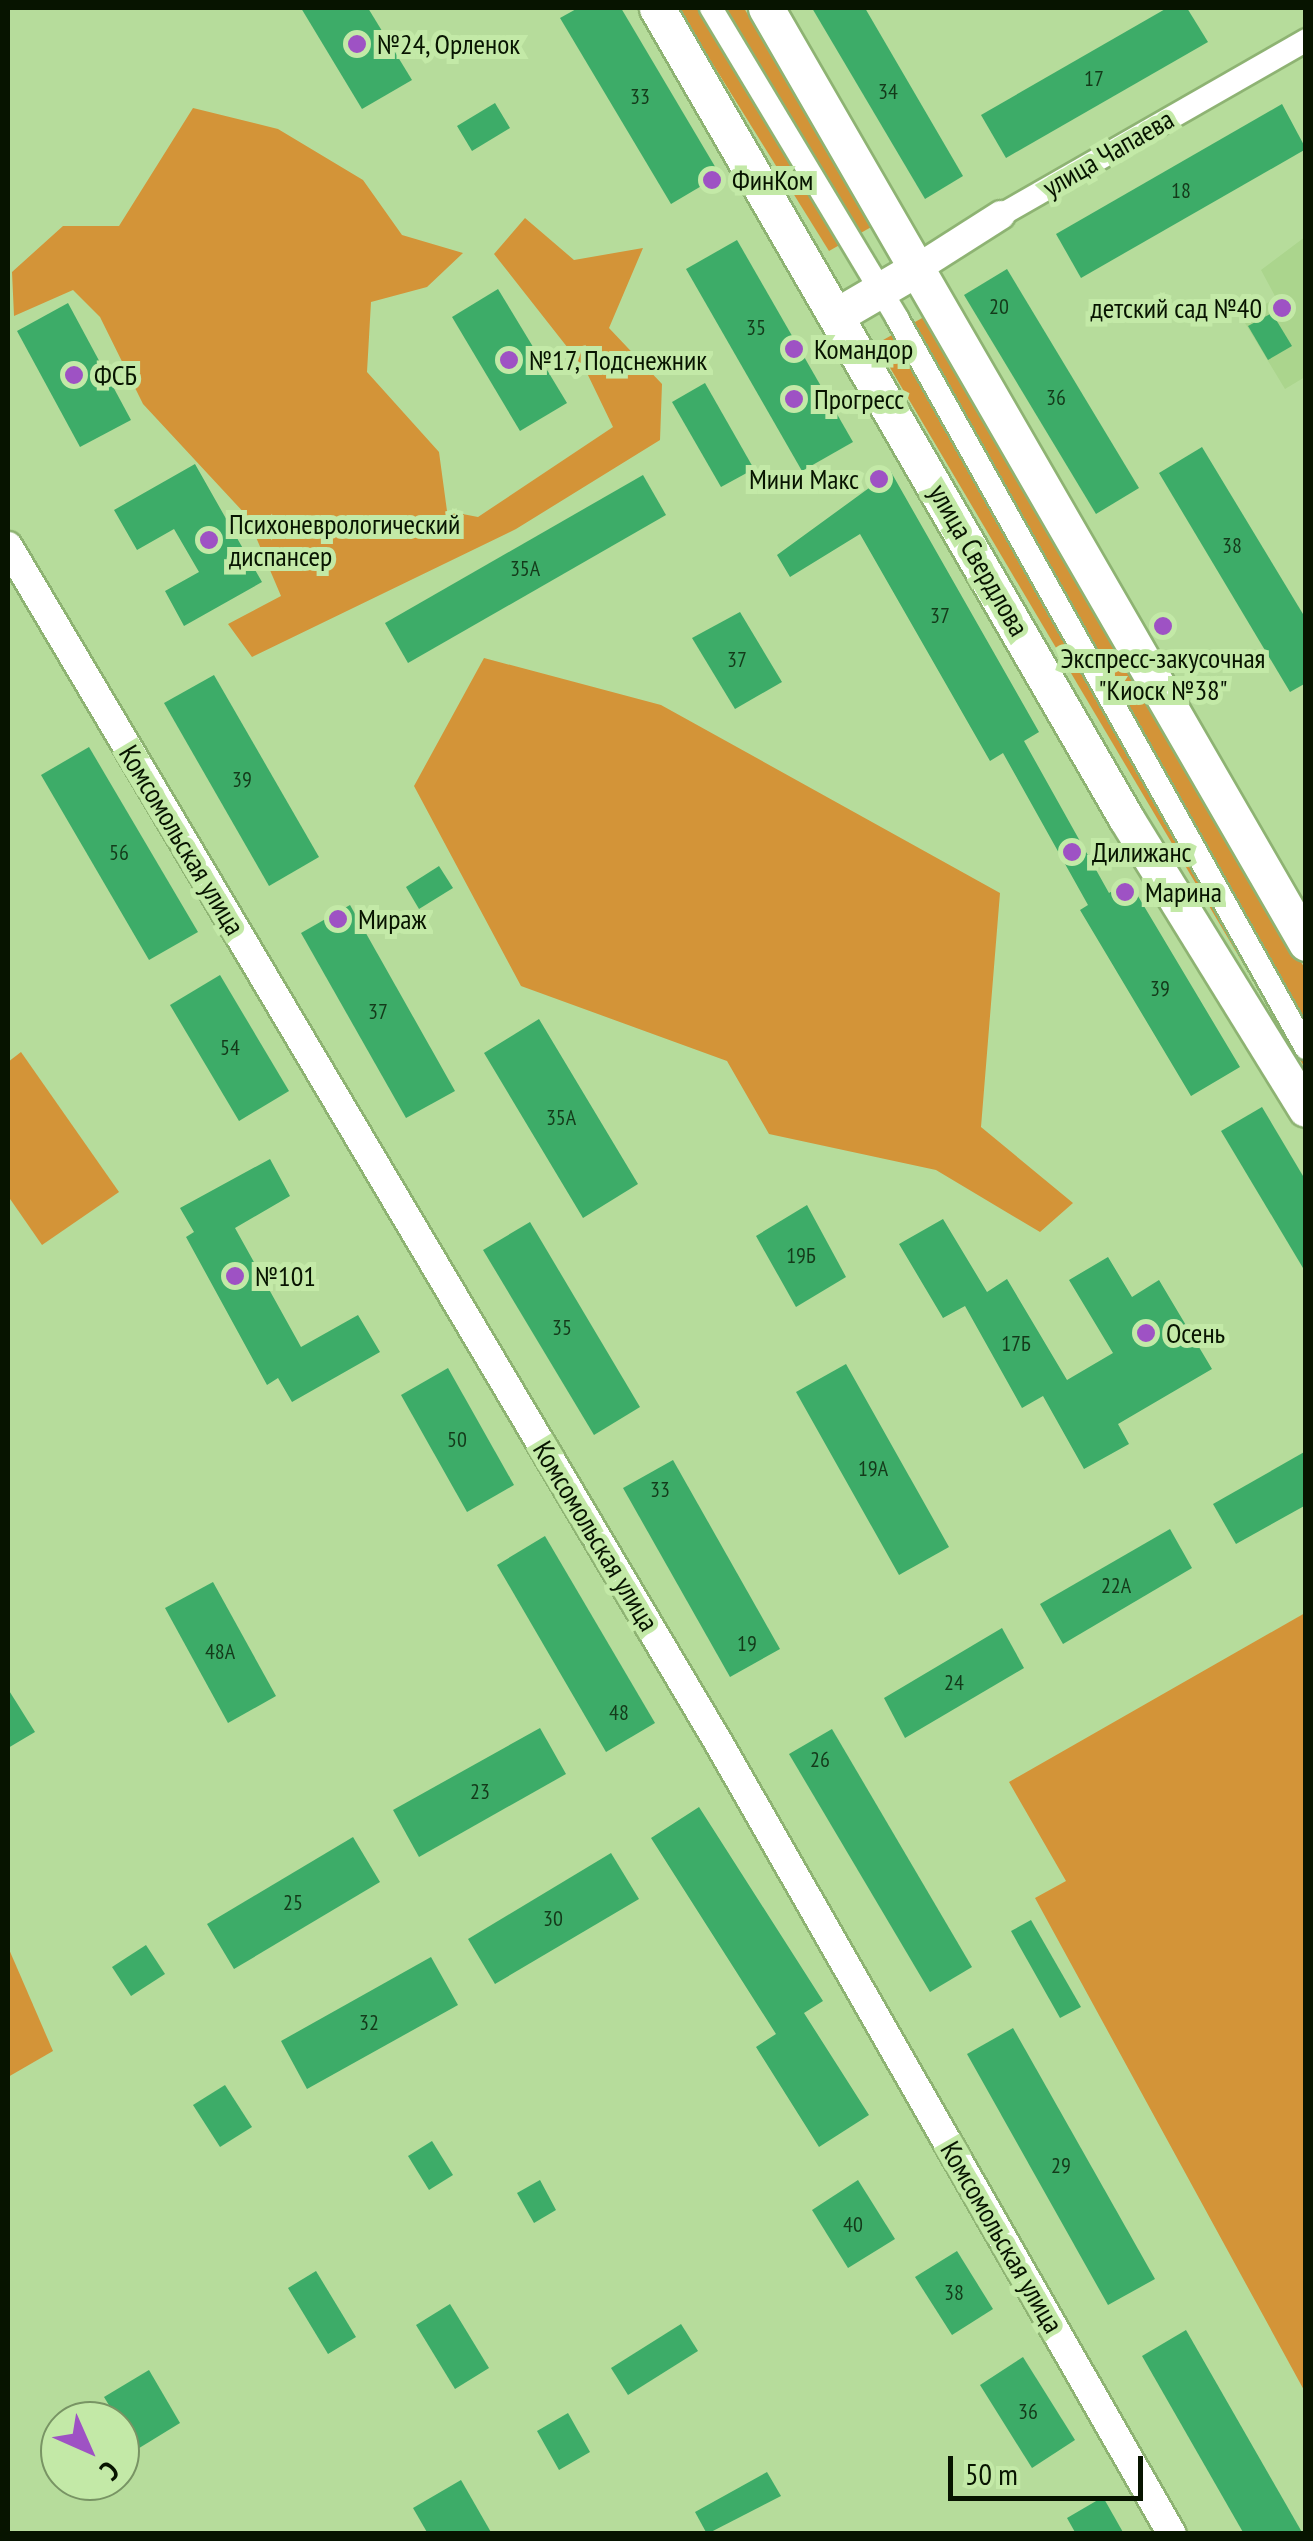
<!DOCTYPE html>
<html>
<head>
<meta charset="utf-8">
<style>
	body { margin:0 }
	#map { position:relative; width:1313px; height:2541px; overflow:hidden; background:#b6dc9b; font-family:"PT Sans Narrow",sans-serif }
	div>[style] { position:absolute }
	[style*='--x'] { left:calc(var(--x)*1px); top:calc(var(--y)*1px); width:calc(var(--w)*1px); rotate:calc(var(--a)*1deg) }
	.built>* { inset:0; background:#abd58d }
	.green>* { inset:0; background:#d39438 }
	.building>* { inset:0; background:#3dac68 }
	.roads { filter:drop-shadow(2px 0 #8eb373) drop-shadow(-2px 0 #8eb373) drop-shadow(0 2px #8eb373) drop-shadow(0 -2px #8eb373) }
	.pedestrian>* { height:22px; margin:-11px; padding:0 11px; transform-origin:11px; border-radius:11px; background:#fff }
	.minor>* { height:28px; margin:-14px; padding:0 14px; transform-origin:14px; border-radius:14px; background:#fff }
	.tertiary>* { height:35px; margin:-17.5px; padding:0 17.5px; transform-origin:17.5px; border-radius:17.5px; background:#fff }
	.dots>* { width:28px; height:28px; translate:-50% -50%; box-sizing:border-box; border:5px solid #c3e9a7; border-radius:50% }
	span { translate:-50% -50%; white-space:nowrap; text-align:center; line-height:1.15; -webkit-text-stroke:10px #c3e9a7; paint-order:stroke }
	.number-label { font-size:22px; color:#143a1a }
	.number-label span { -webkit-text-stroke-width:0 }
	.poi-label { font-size:28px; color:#071400 }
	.left { translate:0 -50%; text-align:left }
	.right { translate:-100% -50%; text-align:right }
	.street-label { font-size:28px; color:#071400 }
	.frame { position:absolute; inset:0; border:10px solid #071400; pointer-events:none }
	.north { position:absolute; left:40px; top:2401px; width:100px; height:100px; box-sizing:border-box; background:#c3e9a7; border:2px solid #789464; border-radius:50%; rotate:135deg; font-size:28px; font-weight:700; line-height:40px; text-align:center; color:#071400 }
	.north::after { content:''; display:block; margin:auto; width:35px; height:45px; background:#9e52c4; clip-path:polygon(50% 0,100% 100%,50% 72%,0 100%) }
	.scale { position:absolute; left:948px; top:2456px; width:195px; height:45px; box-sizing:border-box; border:5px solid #071400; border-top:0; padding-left:12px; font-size:30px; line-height:35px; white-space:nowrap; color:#071400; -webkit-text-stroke:8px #c3e9a7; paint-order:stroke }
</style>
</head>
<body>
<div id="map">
	<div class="built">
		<div style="clip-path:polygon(1305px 237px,1305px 377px,1285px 389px,1242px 318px,1276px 298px,1261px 270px)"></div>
	</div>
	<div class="green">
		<div style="clip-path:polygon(678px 8px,744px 8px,873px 226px,829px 251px)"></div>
		<div style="clip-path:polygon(193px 108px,278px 129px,363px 180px,402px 235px,463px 253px,427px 287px,371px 302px,367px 372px,439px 452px,447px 511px,478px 517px,613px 427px,586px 371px,494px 254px,525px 218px,574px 260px,643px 248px,609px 328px,662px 384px,660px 440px,516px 529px,252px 657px,228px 624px,281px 596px,247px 516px,143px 404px,100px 317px,73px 290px,14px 316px,12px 272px,63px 226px,119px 226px)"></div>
		<div style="clip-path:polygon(931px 313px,1305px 969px,1305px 1068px,876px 344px)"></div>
		<div style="clip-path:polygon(484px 658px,661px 705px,1000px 893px,981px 1127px,1073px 1203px,1040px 1232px,936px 1170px,769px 1134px,727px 1061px,521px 986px,414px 786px)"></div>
		<div style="clip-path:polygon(21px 1052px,119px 1192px,42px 1245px,8px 1196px,8px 1062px)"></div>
		<div style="clip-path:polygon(1305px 1613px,1305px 2392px,1035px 1898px,1066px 1881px,1009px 1782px)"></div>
		<div style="clip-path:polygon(8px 1947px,53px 2051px,8px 2077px)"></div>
	</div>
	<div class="building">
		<div style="clip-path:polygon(301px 8px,368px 8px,412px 80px,362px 109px)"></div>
		<div style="clip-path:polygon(578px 8px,621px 8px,720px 175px,671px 204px,560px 18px)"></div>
		<div style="clip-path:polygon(812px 8px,865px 8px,963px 176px,925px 199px)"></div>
		<div style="clip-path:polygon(1167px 8px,1187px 8px,1208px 42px,1006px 158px,981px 115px)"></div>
		<div style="clip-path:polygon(495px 103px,510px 128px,472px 151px,457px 126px)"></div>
		<div style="clip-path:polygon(1282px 104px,1306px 149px,1081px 278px,1056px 234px)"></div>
		<div style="clip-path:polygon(737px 240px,853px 442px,802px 471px,686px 269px)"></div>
		<div style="clip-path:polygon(1007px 269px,1139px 488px,1096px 514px,964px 295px)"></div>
		<div style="clip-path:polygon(498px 289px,567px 403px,520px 431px,452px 317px)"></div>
		<div style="clip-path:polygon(68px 303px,131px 420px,80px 447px,17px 331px)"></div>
		<div style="clip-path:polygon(1272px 313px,1292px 346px,1268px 360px,1248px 326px)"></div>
		<div style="clip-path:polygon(705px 383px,754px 469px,721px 487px,672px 402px)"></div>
		<div style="clip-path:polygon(1202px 447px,1306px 619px,1306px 683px,1290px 692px,1159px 473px)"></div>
		<div style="clip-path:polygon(195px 464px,262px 582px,184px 626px,165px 591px,199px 572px,174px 529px,137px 550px,114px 510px)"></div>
		<div style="clip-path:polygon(891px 472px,1039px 732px,1024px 741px,1109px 893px,1129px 881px,1240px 1067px,1191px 1096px,1080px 910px,1088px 905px,1003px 753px,990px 761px,860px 534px,790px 577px,777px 555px)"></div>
		<div style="clip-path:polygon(643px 475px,666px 515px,408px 663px,385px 623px)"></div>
		<div style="clip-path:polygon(740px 612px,782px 682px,735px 709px,692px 638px)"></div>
		<div style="clip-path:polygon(214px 675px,319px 857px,269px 886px,164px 703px)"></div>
		<div style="clip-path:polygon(89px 747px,198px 932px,149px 960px,41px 775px)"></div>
		<div style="clip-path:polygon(439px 866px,453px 888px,419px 909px,406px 887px)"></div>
		<div style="clip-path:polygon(350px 905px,455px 1091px,406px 1118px,301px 933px)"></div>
		<div style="clip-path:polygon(220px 975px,289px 1091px,239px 1121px,170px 1005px)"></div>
		<div style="clip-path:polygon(539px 1019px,638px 1184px,583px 1218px,484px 1053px)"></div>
		<div style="clip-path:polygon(1262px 1107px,1306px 1181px,1306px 1273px,1221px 1131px)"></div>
		<div style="clip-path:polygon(270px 1159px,290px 1196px,235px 1228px,301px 1347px,358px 1315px,380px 1352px,292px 1402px,278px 1378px,267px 1385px,186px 1237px,194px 1232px,180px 1208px)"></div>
		<div style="clip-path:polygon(807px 1205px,846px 1277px,796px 1307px,756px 1236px)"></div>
		<div style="clip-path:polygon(943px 1219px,987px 1292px,1007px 1279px,1067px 1380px,1113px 1353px,1069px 1280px,1108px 1257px,1132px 1297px,1159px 1280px,1212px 1369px,1118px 1424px,1129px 1444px,1084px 1469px,1043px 1396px,1022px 1408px,965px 1306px,943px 1318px,899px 1244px)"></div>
		<div style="clip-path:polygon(530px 1222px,640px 1407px,594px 1435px,483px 1250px)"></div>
		<div style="clip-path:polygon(846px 1364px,949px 1547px,899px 1575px,796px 1392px)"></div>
		<div style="clip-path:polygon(448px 1368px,514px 1485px,467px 1512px,401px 1395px)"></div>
		<div style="clip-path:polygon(1306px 1451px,1306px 1505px,1236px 1544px,1213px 1504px)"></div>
		<div style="clip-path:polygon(673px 1460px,780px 1649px,730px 1677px,623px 1488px)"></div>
		<div style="clip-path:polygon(1170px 1529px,1192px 1568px,1063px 1644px,1040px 1604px)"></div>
		<div style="clip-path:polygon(545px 1536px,655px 1723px,606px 1752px,497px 1565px)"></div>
		<div style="clip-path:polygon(213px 1582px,276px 1696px,228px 1723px,165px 1608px)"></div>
		<div style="clip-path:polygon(1002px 1628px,1024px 1668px,905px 1738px,884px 1698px)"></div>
		<div style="clip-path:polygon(8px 1689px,35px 1732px,8px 1748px)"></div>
		<div style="clip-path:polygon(540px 1728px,566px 1774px,419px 1857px,393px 1810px)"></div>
		<div style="clip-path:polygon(832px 1729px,972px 1967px,930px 1992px,789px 1754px)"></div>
		<div style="clip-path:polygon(699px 1807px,823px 2001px,804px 2013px,869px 2115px,819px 2147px,756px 2047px,776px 2034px,651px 1838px)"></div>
		<div style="clip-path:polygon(353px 1837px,380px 1882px,234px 1969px,207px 1924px)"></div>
		<div style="clip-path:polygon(611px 1853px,639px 1899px,495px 1984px,468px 1939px)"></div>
		<div style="clip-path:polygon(1031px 1920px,1081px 2007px,1060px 2018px,1011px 1931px)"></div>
		<div style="clip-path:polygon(146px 1945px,165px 1974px,131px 1996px,112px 1967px)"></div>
		<div style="clip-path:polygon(431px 1957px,458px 2005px,307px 2089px,281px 2041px)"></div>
		<div style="clip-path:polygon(1013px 2028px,1155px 2279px,1108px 2305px,967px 2054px)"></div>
		<div style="clip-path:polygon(225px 2085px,252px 2127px,220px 2147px,193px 2105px)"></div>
		<div style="clip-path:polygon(432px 2141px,453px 2175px,429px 2190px,408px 2156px)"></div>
		<div style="clip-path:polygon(540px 2180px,556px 2210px,534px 2223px,517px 2193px)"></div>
		<div style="clip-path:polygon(858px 2180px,895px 2239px,848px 2268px,812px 2210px)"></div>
		<div style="clip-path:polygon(957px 2251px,993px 2309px,952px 2335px,915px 2277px)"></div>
		<div style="clip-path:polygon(316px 2271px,356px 2337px,328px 2354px,288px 2288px)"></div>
		<div style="clip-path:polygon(450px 2304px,489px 2368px,455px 2389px,416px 2325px)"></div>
		<div style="clip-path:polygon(681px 2324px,698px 2351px,628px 2395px,611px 2368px)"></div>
		<div style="clip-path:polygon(1186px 2330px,1303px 2534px,1244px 2534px,1142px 2356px)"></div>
		<div style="clip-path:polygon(1023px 2357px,1075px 2440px,1032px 2468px,980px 2385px)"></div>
		<div style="clip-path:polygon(149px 2370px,180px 2423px,136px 2450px,104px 2397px)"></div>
		<div style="clip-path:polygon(568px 2413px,590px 2452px,559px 2470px,537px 2431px)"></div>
		<div style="clip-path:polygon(767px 2472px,781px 2496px,707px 2534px,695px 2512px)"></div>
		<div style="clip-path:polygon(461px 2480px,492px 2534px,428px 2534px,413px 2508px)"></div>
		<div style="clip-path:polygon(1103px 2497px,1124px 2534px,1076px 2534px,1067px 2518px)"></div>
	</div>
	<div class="roads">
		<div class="pedestrian">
			<div style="--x:711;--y:8;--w:362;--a:59"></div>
			<div style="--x:897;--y:318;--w:837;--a:60.74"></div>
			<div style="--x:1001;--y:215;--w:352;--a:-29.8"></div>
		</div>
		<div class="minor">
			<div style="--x:913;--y:271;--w:104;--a:-32.5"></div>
			<div style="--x:8;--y:546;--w:1389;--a:59.3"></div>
			<div style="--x:717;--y:1740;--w:915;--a:60.19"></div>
		</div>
		<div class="tertiary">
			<div style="--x:657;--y:8;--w:936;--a:59.93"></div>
			<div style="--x:1126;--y:818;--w:342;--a:58.3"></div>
			<div style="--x:766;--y:8;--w:1080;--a:59.99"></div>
			<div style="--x:839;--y:314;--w:86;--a:-30.2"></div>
		</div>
	</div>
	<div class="dots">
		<div style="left:357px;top:44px;background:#9e52c4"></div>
		<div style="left:712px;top:180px;background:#9e52c4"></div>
		<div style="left:1282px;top:308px;background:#9e52c4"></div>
		<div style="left:794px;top:349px;background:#9e52c4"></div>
		<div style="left:509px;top:360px;background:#9e52c4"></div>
		<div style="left:74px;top:375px;background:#9e52c4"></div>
		<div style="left:794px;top:399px;background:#9e52c4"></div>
		<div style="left:879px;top:479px;background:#9e52c4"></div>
		<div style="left:209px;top:540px;background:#9e52c4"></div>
		<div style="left:1163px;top:626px;background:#9e52c4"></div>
		<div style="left:1072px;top:852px;background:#9e52c4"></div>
		<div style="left:1125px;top:892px;background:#9e52c4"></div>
		<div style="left:338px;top:919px;background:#9e52c4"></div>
		<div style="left:235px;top:1276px;background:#9e52c4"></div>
		<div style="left:1146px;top:1333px;background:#9e52c4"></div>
	</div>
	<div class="number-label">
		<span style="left:1094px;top:79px">17</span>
		<span style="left:888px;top:92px">34</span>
		<span style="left:640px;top:97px">33</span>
		<span style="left:1181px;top:191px">18</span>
		<span style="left:999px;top:307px">20</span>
		<span style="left:756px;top:328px">35</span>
		<span style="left:1056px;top:398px">36</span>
		<span style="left:1232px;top:546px">38</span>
		<span style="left:525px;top:569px">35А</span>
		<span style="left:940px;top:616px">37</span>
		<span style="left:737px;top:660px">37</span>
		<span style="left:242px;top:780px">39</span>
		<span style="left:119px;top:853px">56</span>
		<span style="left:1160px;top:989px">39</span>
		<span style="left:378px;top:1012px">37</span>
		<span style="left:230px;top:1048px">54</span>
		<span style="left:561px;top:1118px">35А</span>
		<span style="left:801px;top:1256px">19Б</span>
		<span style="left:562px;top:1328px">35</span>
		<span style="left:1016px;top:1344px">17Б</span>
		<span style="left:457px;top:1440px">50</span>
		<span style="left:873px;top:1469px">19А</span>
		<span style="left:660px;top:1490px">33</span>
		<span style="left:1116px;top:1586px">22А</span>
		<span style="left:747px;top:1644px">19</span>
		<span style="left:220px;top:1652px">48А</span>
		<span style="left:954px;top:1683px">24</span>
		<span style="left:619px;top:1713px">48</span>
		<span style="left:820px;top:1760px">26</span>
		<span style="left:480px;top:1792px">23</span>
		<span style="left:293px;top:1903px">25</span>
		<span style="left:553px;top:1919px">30</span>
		<span style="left:369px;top:2023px">32</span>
		<span style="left:1061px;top:2166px">29</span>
		<span style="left:853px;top:2225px">40</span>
		<span style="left:954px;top:2293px">38</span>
		<span style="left:1028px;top:2412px">36</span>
	</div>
	<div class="poi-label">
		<span class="left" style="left:377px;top:44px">№24, Орленок</span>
		<span class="left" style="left:732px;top:180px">ФинКом</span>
		<span class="right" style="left:1262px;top:308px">детский сад №40</span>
		<span class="left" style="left:814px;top:349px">Командор</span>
		<span class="left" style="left:529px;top:360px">№17, Подснежник</span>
		<span class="left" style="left:94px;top:375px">ФСБ</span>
		<span class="left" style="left:814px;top:399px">Прогресс</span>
		<span class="right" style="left:859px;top:479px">Мини Макс</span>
		<span class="left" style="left:229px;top:540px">Психоневрологический<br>диспансер</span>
		<span style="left:1163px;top:674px">Экспресс-закусочная<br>"Киоск №38"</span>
		<span class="left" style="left:1092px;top:852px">Дилижанс</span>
		<span class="left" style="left:1145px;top:892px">Марина</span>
		<span class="left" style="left:358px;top:919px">Мираж</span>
		<span class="left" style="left:255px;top:1276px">№101</span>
		<span class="left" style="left:1166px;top:1333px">Осень</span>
	</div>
	<div class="street-label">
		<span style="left:1108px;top:153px;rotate:-30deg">улица Чапаева</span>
		<span style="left:979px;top:560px;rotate:60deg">улица Свердлова</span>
		<span style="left:182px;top:840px;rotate:59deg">Комсомольская улица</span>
		<span style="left:596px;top:1536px;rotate:59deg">Комсомольская улица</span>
		<span style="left:1002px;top:2237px;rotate:60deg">Комсомольская улица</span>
	</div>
	<div class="frame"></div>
	<div class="north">С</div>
	<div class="scale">50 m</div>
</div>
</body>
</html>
